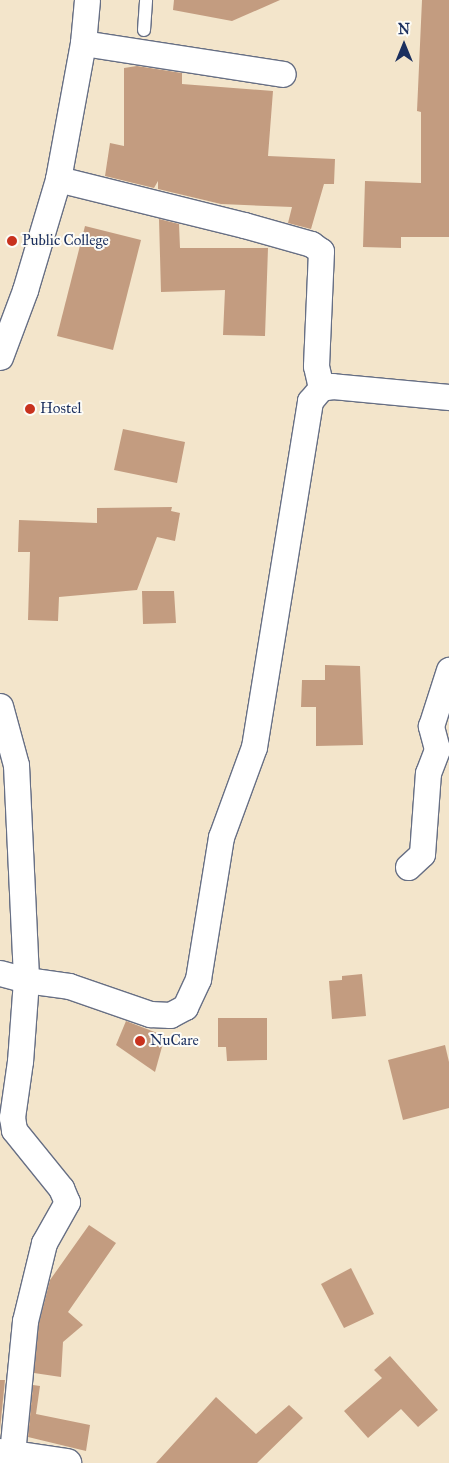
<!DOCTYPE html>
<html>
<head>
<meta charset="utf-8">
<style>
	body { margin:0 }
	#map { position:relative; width:449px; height:1463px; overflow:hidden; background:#f3e5cb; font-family:"IM FELL Great Primer",serif }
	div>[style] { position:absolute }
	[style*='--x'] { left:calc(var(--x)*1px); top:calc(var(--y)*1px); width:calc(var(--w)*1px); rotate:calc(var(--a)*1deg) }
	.building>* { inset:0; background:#c39c80 }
	.roads { filter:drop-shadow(1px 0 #676f84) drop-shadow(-1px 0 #676f84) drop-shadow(0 1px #676f84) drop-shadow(0 -1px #676f84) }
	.lane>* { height:12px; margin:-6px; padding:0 6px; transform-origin:6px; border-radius:6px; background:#fff }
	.street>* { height:25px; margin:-12.5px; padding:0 12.5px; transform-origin:12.5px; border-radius:12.5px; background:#fff }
	.secondary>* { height:28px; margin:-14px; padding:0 14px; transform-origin:14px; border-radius:14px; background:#fff }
	.dots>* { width:14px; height:14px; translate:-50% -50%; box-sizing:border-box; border:2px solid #fdfcf7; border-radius:50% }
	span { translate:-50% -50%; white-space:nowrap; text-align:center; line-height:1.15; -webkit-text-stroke:4px #fdfcf7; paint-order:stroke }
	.poi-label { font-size:15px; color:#1b2f5e }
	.left { translate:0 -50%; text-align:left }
	.north { position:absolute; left:379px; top:20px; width:50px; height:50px; -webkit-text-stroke:4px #fdfcf7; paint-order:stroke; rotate:0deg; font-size:14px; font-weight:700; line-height:20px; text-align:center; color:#1b2f5e }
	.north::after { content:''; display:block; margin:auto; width:18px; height:22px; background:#1b2f5e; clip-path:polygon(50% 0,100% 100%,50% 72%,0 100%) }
</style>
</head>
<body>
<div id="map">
	<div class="building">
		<div style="clip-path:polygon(174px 0,280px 0,232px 21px,173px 10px)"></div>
		<div style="clip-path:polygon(422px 0,449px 0,449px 237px,401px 237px,401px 248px,363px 247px,365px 181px,421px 183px,421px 112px,417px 111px)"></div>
		<div style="clip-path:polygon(137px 66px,182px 73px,182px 84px,273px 91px,268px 156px,335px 159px,334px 184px,324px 184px,311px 229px,288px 223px,292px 207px,221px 204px,158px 189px,158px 181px,154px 188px,105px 176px,110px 143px,124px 146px,124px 68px)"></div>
		<div style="clip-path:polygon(159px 219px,179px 224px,180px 248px,268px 248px,265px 336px,223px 335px,225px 290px,161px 292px)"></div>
		<div style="clip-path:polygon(85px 226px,141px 240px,113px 350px,57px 336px)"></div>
		<div style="clip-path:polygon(123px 429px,185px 442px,177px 483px,114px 470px)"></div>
		<div style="clip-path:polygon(172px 507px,171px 511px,180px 513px,175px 541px,157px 537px,137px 590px,59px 597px,58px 621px,28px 620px,30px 552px,18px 552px,19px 520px,97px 523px,97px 508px)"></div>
		<div style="clip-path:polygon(142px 591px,174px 591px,176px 623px,143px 624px)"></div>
		<div style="clip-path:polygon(325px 665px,360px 666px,363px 745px,316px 746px,316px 707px,301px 707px,302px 680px,325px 680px)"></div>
		<div style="clip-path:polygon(362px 974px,366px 1016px,332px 1019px,329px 981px,342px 980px,342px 976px)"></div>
		<div style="clip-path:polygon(218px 1018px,267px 1018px,267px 1060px,227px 1061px,226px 1047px,218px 1047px)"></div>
		<div style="clip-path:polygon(126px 1021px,165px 1036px,155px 1072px,116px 1045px)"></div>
		<div style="clip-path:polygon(445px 1045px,449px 1062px,449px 1108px,403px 1120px,388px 1060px)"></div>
		<div style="clip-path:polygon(89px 1225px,116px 1243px,68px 1312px,83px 1325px,63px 1342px,61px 1377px,34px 1373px,39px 1323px,50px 1280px)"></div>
		<div style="clip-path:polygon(351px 1268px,374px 1314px,344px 1328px,321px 1284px)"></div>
		<div style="clip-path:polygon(390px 1356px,438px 1410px,418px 1427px,401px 1409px,368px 1438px,344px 1411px,382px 1378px,374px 1370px)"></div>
		<div style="clip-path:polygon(0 1380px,5px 1380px,0 1429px)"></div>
		<div style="clip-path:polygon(33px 1385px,40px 1386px,36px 1414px,90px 1425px,86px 1451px,28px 1437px)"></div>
		<div style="clip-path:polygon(216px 1397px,256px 1434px,289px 1405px,303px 1418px,257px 1463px,156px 1463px)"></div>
	</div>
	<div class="roads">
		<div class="lane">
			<div style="--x:144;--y:30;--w:30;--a:-86"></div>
		</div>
		<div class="street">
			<div style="--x:83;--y:43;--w:202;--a:8.8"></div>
			<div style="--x:58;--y:179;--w:192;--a:13.9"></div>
			<div style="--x:244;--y:225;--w:70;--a:15.8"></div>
			<div style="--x:311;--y:244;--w:12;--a:35"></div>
			<div style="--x:321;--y:251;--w:115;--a:92.5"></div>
			<div style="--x:316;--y:366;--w:23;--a:77"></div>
			<div style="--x:0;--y:357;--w:72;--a:-69.5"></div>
			<div style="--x:25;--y:290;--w:116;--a:-73.4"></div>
			<div style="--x:58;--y:179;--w:138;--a:-79.6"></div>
			<div style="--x:83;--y:43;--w:43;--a:-84.7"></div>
			<div style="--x:0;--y:706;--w:61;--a:74.8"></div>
			<div style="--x:16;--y:765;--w:215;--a:87.3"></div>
			<div style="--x:26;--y:980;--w:81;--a:94.2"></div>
			<div style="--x:20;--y:1061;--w:57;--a:98.1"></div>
			<div style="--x:12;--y:1117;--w:13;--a:81"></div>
			<div style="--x:14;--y:1130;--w:75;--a:51"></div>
			<div style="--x:61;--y:1188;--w:15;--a:67"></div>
			<div style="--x:67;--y:1202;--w:47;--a:119.3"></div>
			<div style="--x:44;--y:1243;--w:80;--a:103.7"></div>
			<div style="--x:25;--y:1321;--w:134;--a:95.6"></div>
			<div style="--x:408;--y:867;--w:19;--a:-43"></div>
			<div style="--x:422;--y:854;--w:81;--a:-85.8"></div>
			<div style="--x:428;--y:773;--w:26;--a:-69"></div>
			<div style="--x:437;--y:749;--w:24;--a:-105"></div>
			<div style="--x:431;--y:726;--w:59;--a:-72.2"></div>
			<div style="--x:0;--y:973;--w:27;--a:15"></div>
			<div style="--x:26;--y:980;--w:43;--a:7.9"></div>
			<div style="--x:69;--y:986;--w:86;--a:19.1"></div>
			<div style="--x:150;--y:1014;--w:20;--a:3"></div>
			<div style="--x:170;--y:1015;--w:17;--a:-28"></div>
			<div style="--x:185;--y:1007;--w:31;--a:-65"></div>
			<div style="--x:198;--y:979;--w:144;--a:-80.8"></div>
			<div style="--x:221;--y:837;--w:96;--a:-69.9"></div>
			<div style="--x:254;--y:747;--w:351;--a:-80.8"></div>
			<div style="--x:310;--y:401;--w:17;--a:-50"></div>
			<div style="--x:321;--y:388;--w:11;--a:-10"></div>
			<div style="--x:332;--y:386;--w:118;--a:5.4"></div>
		</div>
		<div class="secondary">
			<div style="--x:0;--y:1453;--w:68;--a:8.5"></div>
		</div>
	</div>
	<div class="dots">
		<div style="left:12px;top:241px;background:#c8321e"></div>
		<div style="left:30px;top:409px;background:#c8321e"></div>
		<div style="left:140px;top:1041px;background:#c8321e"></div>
	</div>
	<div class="poi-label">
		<span class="left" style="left:22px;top:241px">Public College</span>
		<span class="left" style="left:40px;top:409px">Hostel</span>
		<span class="left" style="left:150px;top:1041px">NuCare</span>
	</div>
	<div class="north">N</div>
</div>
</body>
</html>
